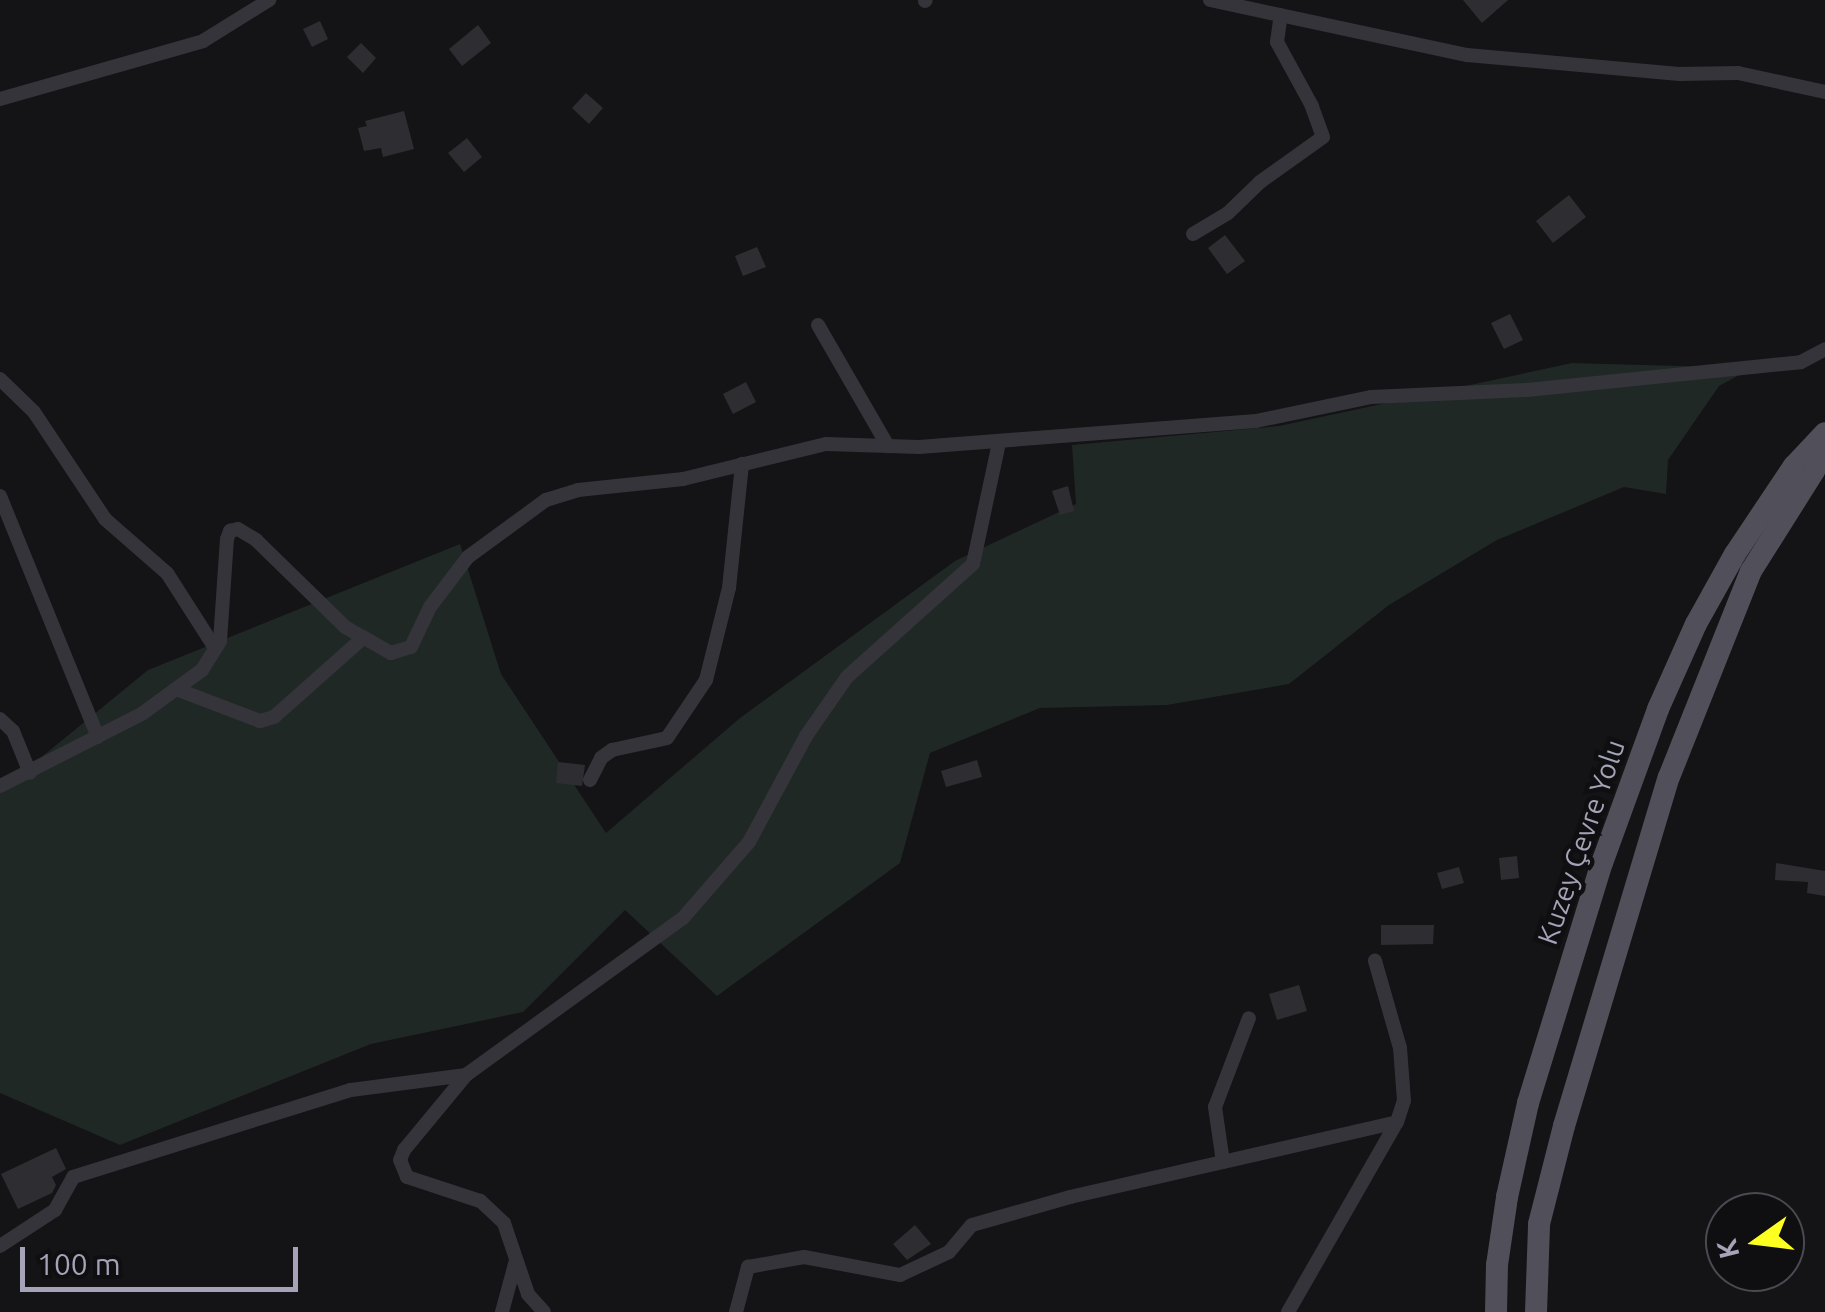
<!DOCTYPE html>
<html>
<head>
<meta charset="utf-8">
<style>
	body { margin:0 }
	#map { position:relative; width:1825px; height:1312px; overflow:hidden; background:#141315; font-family:Ubuntu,sans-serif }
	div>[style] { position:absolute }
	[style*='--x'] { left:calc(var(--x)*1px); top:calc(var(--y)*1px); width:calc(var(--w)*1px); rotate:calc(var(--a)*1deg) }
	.green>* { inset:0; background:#1f2824 }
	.building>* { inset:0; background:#2e2e32 }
	.street>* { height:14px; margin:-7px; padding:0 7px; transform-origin:7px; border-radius:7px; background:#35343a }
	.primary>* { height:22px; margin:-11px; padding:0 11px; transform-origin:11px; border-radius:11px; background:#514f5a }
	span { translate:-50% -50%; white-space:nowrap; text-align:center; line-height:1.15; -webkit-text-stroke:9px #0f0e10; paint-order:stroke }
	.street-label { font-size:28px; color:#a4a3b7 }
	.north { position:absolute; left:1705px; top:1192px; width:100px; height:100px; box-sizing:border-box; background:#0f0e10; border:2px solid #4b4a53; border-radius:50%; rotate:256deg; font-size:28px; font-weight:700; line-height:40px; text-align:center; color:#a4a3b7 }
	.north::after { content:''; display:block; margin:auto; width:35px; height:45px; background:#fdff21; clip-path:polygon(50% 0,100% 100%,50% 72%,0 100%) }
	.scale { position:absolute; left:20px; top:1247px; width:278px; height:45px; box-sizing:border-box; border:5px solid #a4a3b7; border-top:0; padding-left:12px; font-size:30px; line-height:35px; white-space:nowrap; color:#a4a3b7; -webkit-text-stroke:8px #0f0e10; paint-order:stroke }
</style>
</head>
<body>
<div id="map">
	<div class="green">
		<div style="clip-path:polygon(1572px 363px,1752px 368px,1719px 386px,1668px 460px,1666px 494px,1624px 487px,1497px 540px,1389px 605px,1289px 684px,1167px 705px,1040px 708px,930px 753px,900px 863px,717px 996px,625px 910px,523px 1012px,371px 1044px,120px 1145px,0 1093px,0 791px,148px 670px,460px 544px,501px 674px,606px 833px,740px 718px,955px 561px,1076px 504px,1072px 445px,1279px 426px)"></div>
	</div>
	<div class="building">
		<div style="clip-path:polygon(1463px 0,1508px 0,1482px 23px)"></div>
		<div style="clip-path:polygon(320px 21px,328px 39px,312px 47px,303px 29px)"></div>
		<div style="clip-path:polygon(478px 25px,491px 43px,462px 66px,449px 49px)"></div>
		<div style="clip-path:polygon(361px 43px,376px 58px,363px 73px,347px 57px)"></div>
		<div style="clip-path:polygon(586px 93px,603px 108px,589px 124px,572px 108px)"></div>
		<div style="clip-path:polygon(404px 111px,414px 149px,383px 157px,381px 148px,364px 151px,358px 128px,367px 126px,365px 121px)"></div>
		<div style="clip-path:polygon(467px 138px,482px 157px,464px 172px,448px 153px)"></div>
		<div style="clip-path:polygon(1569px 195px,1586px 217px,1553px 243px,1536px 221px)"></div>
		<div style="clip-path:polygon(1225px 235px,1245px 261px,1227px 274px,1208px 248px)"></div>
		<div style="clip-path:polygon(757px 247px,766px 267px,743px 276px,735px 256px)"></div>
		<div style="clip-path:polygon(1510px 314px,1523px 340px,1504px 349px,1491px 323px)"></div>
		<div style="clip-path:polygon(746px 382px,756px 402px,733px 414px,723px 394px)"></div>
		<div style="clip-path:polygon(1068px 486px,1074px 511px,1060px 515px,1052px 491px)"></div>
		<div style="clip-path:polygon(977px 760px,982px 777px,946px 787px,941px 771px)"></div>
		<div style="clip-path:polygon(558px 762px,585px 765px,582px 786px,556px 783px)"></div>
		<div style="clip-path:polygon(1517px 856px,1519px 878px,1501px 880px,1499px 858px)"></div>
		<div style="clip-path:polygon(1776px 863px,1825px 871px,1825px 896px,1807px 893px,1808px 882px,1775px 880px)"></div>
		<div style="clip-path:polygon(1459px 867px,1464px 883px,1442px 889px,1437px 873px)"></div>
		<div style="clip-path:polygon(1381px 925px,1434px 925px,1433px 944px,1381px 945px)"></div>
		<div style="clip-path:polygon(1299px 985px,1307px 1011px,1277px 1020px,1269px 994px)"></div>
		<div style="clip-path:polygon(56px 1148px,66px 1169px,52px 1177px,56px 1185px,52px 1193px,18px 1209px,1px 1174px)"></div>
		<div style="clip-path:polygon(915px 1225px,931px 1244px,907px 1260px,893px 1244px)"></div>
	</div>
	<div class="street">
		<div style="--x:1210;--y:0;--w:263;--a:12.1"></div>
		<div style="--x:1467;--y:55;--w:213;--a:5.1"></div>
		<div style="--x:1679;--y:74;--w:59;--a:-1"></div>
		<div style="--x:1738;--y:73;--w:89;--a:12.3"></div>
		<div style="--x:925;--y:1;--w:1;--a:-45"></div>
		<div style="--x:0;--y:99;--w:211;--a:-15.9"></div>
		<div style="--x:203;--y:41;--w:78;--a:-31.8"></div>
		<div style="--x:1193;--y:234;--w:41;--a:-31"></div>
		<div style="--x:1228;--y:213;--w:45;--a:-44.1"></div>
		<div style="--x:1260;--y:182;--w:77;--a:-35.5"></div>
		<div style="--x:1323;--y:137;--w:33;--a:-110"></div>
		<div style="--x:1312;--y:106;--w:73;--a:-118.7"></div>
		<div style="--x:1277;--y:42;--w:27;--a:-82"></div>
		<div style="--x:818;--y:325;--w:140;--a:60"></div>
		<div style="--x:0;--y:379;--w:47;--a:44.1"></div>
		<div style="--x:34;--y:412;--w:128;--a:56.4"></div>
		<div style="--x:105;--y:519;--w:82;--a:41.1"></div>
		<div style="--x:167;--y:573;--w:89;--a:57.4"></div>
		<div style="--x:0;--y:496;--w:260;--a:67.9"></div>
		<div style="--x:176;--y:689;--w:90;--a:20.9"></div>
		<div style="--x:260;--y:721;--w:15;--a:-16"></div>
		<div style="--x:274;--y:717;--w:120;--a:-41.6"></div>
		<div style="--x:0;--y:719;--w:18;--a:43"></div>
		<div style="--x:13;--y:731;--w:45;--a:68"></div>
		<div style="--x:590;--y:780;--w:25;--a:-63"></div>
		<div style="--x:601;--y:758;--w:14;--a:-36"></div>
		<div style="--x:612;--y:750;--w:56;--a:-12.3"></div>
		<div style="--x:667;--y:738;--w:70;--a:-56.1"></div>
		<div style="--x:706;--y:680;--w:95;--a:-76"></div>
		<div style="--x:729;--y:588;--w:125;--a:-84"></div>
		<div style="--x:0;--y:786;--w:161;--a:-27"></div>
		<div style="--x:143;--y:713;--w:73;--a:-36.1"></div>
		<div style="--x:202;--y:670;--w:34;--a:-58"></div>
		<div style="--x:220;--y:641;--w:102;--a:-86.1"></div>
		<div style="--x:227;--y:539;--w:9;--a:-69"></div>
		<div style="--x:230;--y:531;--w:8;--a:-14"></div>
		<div style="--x:238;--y:529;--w:21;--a:31"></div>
		<div style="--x:256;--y:540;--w:124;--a:44.3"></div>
		<div style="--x:345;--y:627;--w:53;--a:29.5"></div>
		<div style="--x:391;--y:653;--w:21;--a:-17"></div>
		<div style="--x:411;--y:647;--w:44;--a:-64.6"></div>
		<div style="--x:430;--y:607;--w:63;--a:-52.8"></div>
		<div style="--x:468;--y:557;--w:97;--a:-36.2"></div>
		<div style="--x:546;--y:500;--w:34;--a:-17"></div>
		<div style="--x:578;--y:490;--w:106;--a:-6"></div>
		<div style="--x:683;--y:479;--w:147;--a:-13.8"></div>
		<div style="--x:826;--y:444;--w:93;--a:1.8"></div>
		<div style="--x:919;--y:447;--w:338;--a:-4.4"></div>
		<div style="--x:1256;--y:421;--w:117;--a:-11.8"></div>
		<div style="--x:1371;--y:397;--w:156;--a:-2.6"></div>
		<div style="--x:1527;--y:390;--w:275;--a:-5.8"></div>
		<div style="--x:1801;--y:362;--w:27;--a:-28"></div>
		<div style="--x:1223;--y:1162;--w:56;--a:-98.3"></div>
		<div style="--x:1215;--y:1107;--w:95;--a:-69.1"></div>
		<div style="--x:0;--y:1246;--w:66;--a:-33.2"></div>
		<div style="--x:55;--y:1210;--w:38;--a:-61"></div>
		<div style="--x:73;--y:1177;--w:291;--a:-17.4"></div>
		<div style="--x:351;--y:1090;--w:116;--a:-7.4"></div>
		<div style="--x:502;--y:1312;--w:54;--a:-74.9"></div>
		<div style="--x:544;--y:1312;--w:24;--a:-132"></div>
		<div style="--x:528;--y:1294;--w:75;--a:-108.7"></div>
		<div style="--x:504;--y:1223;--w:33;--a:-137"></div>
		<div style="--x:480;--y:1201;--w:77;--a:-161.8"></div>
		<div style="--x:407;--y:1177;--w:18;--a:-112"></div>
		<div style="--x:400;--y:1160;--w:11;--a:-68"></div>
		<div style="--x:404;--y:1150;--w:97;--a:-50.4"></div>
		<div style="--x:466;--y:1075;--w:268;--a:-35.9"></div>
		<div style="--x:683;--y:918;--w:101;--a:-49"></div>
		<div style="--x:749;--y:842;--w:120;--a:-61.7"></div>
		<div style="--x:806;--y:736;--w:72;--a:-55.2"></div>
		<div style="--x:847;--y:677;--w:169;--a:-41.9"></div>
		<div style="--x:973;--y:564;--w:124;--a:-77.9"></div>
		<div style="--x:736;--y:1312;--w:47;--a:-75.1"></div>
		<div style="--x:748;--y:1267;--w:57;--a:-10.1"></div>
		<div style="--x:804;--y:1257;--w:98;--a:10.6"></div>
		<div style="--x:900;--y:1275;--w:54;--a:-25.1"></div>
		<div style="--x:949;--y:1252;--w:35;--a:-50"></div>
		<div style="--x:972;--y:1225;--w:102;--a:-15.9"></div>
		<div style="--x:1070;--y:1197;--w:335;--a:-12.9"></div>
		<div style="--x:1288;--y:1312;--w:219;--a:-60.2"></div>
		<div style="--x:1397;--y:1122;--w:22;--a:-72"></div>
		<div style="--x:1404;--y:1101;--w:53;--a:-94.3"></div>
		<div style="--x:1400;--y:1048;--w:91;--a:-106"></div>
	</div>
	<div class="primary">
		<div style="--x:1496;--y:1312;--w:47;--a:-88.8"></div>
		<div style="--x:1497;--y:1265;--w:69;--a:-81.6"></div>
		<div style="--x:1507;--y:1197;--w:96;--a:-77.4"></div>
		<div style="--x:1528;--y:1103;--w:251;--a:-72.9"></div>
		<div style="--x:1602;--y:863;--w:164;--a:-70"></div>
		<div style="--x:1658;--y:709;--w:93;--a:-65.9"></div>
		<div style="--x:1696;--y:624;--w:80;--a:-60.9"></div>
		<div style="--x:1735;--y:554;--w:106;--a:-56.2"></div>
		<div style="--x:1794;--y:466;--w:45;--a:-46.8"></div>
		<div style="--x:1536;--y:1312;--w:88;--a:-88"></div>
		<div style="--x:1539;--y:1224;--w:101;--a:-75.7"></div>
		<div style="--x:1564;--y:1126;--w:364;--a:-73.3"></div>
		<div style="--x:1669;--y:777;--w:222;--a:-68.3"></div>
		<div style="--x:1751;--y:571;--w:118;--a:-57.8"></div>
		<div style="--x:1814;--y:471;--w:27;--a:-66"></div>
	</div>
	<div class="street-label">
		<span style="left:1581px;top:842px;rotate:-71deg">Kuzey Çevre Yolu</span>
	</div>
	<div class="north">K</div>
	<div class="scale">100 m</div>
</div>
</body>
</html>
